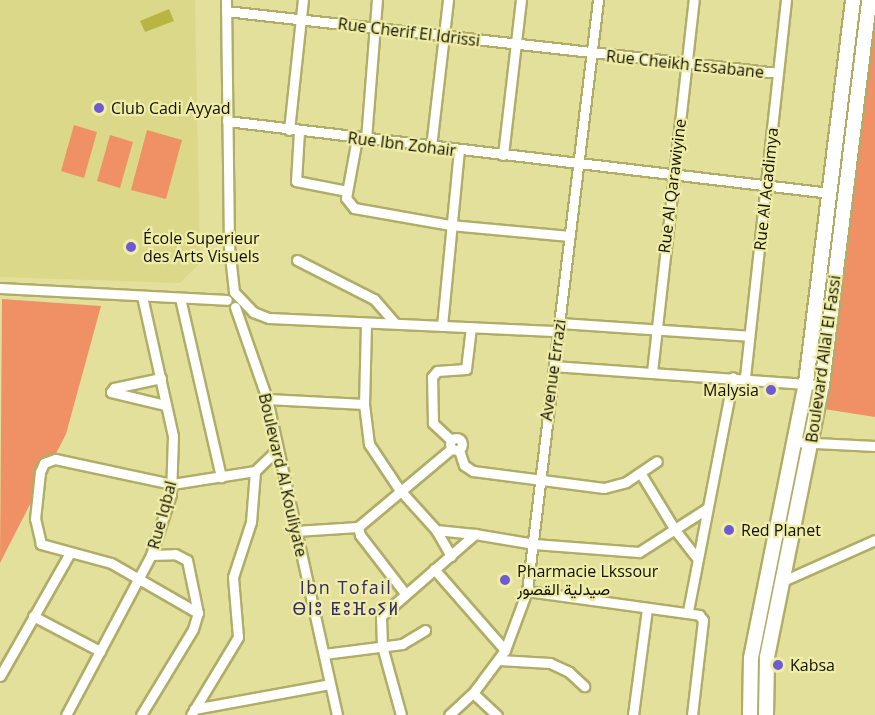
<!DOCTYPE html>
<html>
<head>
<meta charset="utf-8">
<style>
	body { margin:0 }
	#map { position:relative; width:875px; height:715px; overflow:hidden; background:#e3e09b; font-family:"Open Sans",Vazirmatn,"Noto Sans Tifinagh",sans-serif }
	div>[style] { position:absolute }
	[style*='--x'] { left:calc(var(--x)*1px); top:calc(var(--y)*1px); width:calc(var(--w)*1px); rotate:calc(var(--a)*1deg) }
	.built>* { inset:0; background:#dbd88a }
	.green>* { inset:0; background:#ef9164 }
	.water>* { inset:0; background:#bab442 }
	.roads { filter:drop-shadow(2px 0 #b0ad69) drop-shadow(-2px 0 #b0ad69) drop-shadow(0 2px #b0ad69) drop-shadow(0 -2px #b0ad69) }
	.street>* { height:9px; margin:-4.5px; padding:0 4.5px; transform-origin:4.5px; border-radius:4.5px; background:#fff }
	.street>.ring { margin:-4.5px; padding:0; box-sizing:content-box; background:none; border:9px solid #fff; border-radius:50% }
	.secondary>* { height:14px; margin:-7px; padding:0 7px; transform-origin:7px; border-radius:7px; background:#fff }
	.dots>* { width:16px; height:16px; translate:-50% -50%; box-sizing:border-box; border:3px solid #f0eda8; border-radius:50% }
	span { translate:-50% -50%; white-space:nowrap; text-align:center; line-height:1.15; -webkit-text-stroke:4.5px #f0eda8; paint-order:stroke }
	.street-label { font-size:16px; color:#121000 }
	.poi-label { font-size:16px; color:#121000 }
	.left { translate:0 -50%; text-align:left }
	.right { translate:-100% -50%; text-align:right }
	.neighbourhood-label { font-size:18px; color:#332b66; letter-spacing:1.5px }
</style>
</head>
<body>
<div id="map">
	<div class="built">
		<div style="clip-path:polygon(0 0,195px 0,200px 263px,180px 283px,0 277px)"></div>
	</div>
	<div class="green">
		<div style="clip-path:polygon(875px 6px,875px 417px,824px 409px)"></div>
		<div style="clip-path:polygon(74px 125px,97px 132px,84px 178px,61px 171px)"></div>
		<div style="clip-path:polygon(147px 130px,182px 140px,166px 199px,131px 190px)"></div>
		<div style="clip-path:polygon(110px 135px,133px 142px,120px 188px,97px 181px)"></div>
		<div style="clip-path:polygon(2px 299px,101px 306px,66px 434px,0 563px)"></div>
	</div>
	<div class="water">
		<div style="clip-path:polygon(169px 9px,174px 21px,145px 32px,140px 21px)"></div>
	</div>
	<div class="roads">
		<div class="street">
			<div style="--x:226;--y:0;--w:246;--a:89.3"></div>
			<div style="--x:229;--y:246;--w:46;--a:83.8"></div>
			<div style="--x:226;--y:11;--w:555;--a:6.41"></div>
			<div style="--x:227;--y:121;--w:607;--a:6.81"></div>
			<div style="--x:289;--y:130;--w:131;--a:-83.9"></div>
			<div style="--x:299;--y:131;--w:50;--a:93.4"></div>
			<div style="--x:296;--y:181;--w:52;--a:11.1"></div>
			<div style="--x:357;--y:138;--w:61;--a:100.4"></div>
			<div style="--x:346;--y:198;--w:13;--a:51"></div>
			<div style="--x:354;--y:208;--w:97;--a:10"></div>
			<div style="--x:450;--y:225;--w:120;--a:5.3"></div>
			<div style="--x:366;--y:139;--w:139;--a:-85.5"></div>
			<div style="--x:431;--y:147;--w:148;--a:-83.4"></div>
			<div style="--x:503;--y:155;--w:156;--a:-83.4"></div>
			<div style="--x:297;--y:260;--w:86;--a:26.9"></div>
			<div style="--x:374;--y:299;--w:32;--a:49"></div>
			<div style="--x:0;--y:288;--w:227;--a:3"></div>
			<div style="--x:234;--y:292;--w:28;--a:46"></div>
			<div style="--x:253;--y:312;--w:17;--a:21"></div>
			<div style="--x:269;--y:318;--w:290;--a:2.6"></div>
			<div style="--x:180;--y:298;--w:184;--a:77.1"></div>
			<div style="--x:235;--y:307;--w:97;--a:70.8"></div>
			<div style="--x:267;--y:399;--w:324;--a:77.5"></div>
			<div style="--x:560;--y:323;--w:189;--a:3.9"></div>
			<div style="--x:366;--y:324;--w:80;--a:91.4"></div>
			<div style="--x:364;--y:404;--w:40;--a:82.9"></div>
			<div style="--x:369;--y:444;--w:54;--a:56.3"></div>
			<div style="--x:399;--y:489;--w:55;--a:47.9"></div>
			<div style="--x:436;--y:530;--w:30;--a:60"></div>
			<div style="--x:442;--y:326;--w:176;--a:-84.5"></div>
			<div style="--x:554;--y:366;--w:269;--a:4.1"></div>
			<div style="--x:652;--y:372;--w:374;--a:-83.6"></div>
			<div style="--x:745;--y:377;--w:379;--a:-83.8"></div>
			<div style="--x:161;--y:378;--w:48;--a:168"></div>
			<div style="--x:114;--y:388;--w:5;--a:127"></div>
			<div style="--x:111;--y:392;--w:56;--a:13.5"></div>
			<div style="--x:267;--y:399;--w:97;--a:3"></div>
			<div class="ring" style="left:450px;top:438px;width:3px;height:3px"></div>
			<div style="--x:451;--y:440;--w:25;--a:-137"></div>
			<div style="--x:433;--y:423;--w:46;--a:-91.2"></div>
			<div style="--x:432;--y:377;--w:8;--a:-50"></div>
			<div style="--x:437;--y:371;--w:29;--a:-4"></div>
			<div style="--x:466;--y:369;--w:42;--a:-83.2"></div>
			<div style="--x:795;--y:442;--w:80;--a:2.9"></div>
			<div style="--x:459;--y:450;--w:16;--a:72"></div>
			<div style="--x:464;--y:465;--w:11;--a:34"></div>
			<div style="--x:473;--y:471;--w:132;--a:7.4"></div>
			<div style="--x:604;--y:488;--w:23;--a:-15"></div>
			<div style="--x:626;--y:482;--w:37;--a:-34"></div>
			<div style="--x:641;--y:474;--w:66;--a:58.7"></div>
			<div style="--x:675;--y:530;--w:34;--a:52"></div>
			<div style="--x:436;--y:530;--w:39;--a:6"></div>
			<div style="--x:295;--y:531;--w:63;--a:-3.6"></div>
			<div style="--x:151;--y:555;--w:24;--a:-2"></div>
			<div style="--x:175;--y:554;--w:13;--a:27"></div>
			<div style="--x:187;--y:560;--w:54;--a:78.3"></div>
			<div style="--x:434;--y:569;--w:108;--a:48.8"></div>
			<div style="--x:783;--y:581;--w:101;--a:-24"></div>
			<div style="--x:527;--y:591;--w:174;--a:7.9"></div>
			<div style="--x:699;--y:615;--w:6;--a:51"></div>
			<div style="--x:703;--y:620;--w:96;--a:96.6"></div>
			<div style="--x:404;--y:592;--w:72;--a:-127.7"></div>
			<div style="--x:360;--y:535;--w:8;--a:-104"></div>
			<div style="--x:358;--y:527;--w:121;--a:-40"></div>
			<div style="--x:688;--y:611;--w:238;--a:-79.1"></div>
			<div style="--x:33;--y:616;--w:76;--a:27.6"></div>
			<div style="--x:324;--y:654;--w:79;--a:-7.3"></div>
			<div style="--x:402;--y:644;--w:27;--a:-31"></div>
			<div style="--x:499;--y:660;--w:51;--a:3.4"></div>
			<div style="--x:550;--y:663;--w:21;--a:25"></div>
			<div style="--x:569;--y:672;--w:21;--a:43"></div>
			<div style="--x:0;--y:676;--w:142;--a:-60.4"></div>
			<div style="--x:473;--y:693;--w:33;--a:43"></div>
			<div style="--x:194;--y:709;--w:138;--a:-10.4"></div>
			<div style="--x:66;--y:715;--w:181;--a:-62"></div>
			<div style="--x:151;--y:555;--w:64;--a:-71.8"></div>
			<div style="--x:171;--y:494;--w:58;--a:-88"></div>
			<div style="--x:173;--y:436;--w:143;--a:-102.5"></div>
			<div style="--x:141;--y:715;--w:100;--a:-58.8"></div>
			<div style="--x:193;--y:629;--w:17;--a:-73"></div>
			<div style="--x:198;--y:613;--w:100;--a:-150.1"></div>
			<div style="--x:111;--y:563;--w:73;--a:-164.8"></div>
			<div style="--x:41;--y:544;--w:26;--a:-103"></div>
			<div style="--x:35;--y:519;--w:47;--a:-83.9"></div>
			<div style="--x:40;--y:472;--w:10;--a:-66"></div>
			<div style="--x:44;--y:463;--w:12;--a:-20"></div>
			<div style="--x:55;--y:459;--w:120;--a:12.1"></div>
			<div style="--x:172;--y:484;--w:84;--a:-8.9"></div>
			<div style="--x:191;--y:715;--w:91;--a:-58.9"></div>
			<div style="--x:238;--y:637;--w:60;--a:-94.8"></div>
			<div style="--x:233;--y:577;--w:58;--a:-71.9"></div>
			<div style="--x:251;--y:522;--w:51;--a:-85.5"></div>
			<div style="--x:255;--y:471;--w:30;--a:-44"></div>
			<div style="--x:401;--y:715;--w:72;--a:-105.4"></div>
			<div style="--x:382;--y:646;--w:30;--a:-92"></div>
			<div style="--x:381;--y:616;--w:125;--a:-41.1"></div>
			<div style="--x:475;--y:534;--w:60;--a:9.6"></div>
			<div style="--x:534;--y:544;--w:105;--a:4.4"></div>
			<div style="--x:639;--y:552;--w:80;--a:-32.7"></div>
			<div style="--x:449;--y:715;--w:33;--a:-43"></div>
			<div style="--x:473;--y:693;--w:54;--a:-53.3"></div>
			<div style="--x:505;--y:650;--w:63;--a:-69.6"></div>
			<div style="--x:527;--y:591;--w:595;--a:-83.15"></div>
			<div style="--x:633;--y:715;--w:108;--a:-82.5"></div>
		</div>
		<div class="secondary">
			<div style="--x:750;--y:715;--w:57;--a:-89"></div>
			<div style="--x:751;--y:658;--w:280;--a:-78.7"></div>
			<div style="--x:806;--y:383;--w:386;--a:-83"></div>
			<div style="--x:766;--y:715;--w:58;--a:-89"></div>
			<div style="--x:767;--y:657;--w:278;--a:-78.6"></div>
			<div style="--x:822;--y:385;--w:388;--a:-83"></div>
		</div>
	</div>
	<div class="dots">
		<div style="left:99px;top:108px;background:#6e5bd4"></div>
		<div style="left:131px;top:247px;background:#6e5bd4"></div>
		<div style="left:771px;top:390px;background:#6e5bd4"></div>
		<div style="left:729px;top:530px;background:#6e5bd4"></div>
		<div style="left:505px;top:580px;background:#6e5bd4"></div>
		<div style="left:778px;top:665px;background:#6e5bd4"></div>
	</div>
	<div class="street-label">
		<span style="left:409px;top:32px;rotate:7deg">Rue Cherif El Idrissi</span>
		<span style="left:685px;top:64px;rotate:6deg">Rue Cheikh Essabane</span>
		<span style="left:402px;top:144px;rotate:7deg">Rue Ibn Zohair</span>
		<span style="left:672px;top:186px;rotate:-83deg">Rue Al Qarawiyine</span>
		<span style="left:766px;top:189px;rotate:-84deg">Rue Al Acadimya</span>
		<span style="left:823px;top:359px;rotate:-82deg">Boulevard Allal El Fassi</span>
		<span style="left:553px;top:370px;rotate:-82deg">Avenue Errazi</span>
		<span style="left:283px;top:475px;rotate:77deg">Boulevard Al Kouliyate</span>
		<span style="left:162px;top:515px;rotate:-75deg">Rue Iqbal</span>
	</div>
	<div class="poi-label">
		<span class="left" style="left:111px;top:108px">Club Cadi Ayyad</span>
		<span class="left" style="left:143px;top:247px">École Superieur<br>des Arts Visuels</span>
		<span class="right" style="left:759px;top:390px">Malysia</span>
		<span class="left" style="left:741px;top:530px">Red Planet</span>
		<span class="left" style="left:517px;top:580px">Pharmacie Lkssour<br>صيدلية القصور</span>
		<span class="left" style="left:790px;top:665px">Kabsa</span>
	</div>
	<div class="neighbourhood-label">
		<span style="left:346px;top:598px">Ibn Tofail<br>ⴱⵏⵓ ⵟⵓⴼⴰⵢⵍ</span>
	</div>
</div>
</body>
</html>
